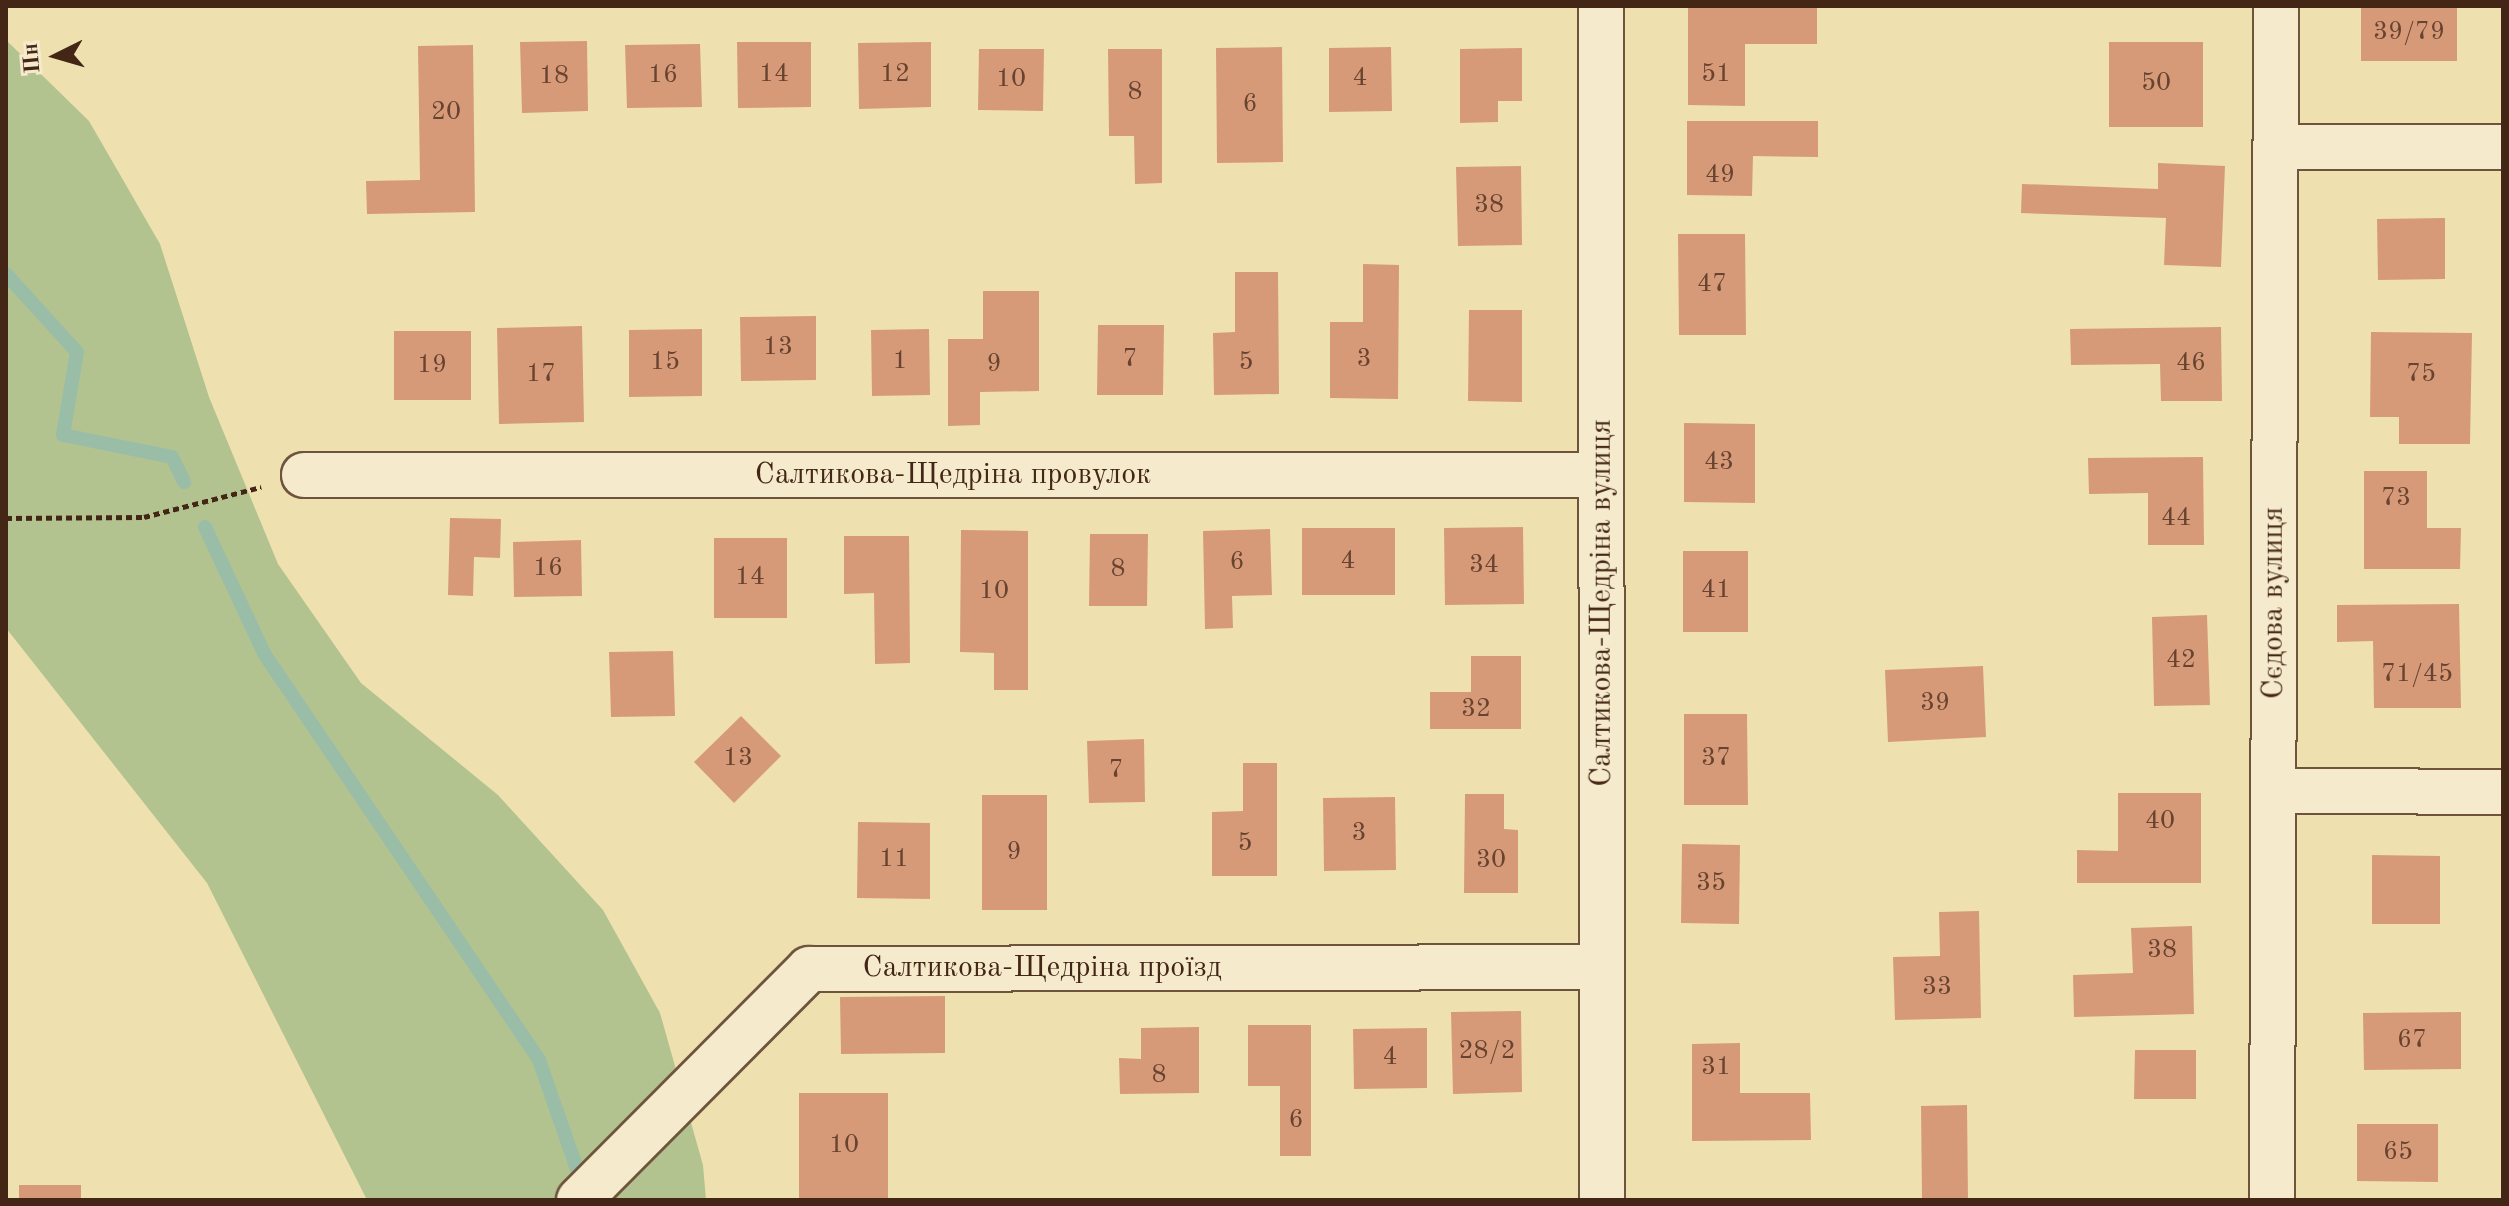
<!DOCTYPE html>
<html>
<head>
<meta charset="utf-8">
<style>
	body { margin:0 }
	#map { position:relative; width:2509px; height:1206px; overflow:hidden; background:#efe0b0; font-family:"Old Standard TT",serif }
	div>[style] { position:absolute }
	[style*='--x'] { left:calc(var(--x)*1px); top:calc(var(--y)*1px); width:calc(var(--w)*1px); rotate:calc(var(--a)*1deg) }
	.green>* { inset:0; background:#b2c390 }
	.stream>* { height:14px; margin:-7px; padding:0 7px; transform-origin:7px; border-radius:7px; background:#9abda8 }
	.building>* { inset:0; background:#d69a79 }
	.path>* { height:5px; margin-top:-2.5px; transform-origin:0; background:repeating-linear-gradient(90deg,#442617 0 6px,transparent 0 10px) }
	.roads { filter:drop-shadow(2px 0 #6f543d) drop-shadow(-2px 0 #6f543d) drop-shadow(0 2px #6f543d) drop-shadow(0 -2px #6f543d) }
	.minor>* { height:44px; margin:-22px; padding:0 22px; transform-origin:22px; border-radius:22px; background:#f5ebcc }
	span { translate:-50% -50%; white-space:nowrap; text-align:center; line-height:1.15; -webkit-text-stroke:6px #f5ebcc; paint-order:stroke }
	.number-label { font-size:26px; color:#684330 }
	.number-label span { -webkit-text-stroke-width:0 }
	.street-label { font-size:30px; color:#442617 }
	.frame { position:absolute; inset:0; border:8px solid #442617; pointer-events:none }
	.north { position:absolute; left:16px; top:16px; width:80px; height:80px; -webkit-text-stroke:6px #f5ebcc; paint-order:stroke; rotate:265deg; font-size:22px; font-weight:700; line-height:32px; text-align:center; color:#442617 }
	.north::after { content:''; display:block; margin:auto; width:28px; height:36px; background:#442617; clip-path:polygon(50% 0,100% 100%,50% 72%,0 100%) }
</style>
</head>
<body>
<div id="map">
	<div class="green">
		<div style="clip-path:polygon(6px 40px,89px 121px,160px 244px,209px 397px,278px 564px,361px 683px,498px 795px,603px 910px,660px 1013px,703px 1165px,706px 1200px,367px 1200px,207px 883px,6px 628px)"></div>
	</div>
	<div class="stream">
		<div style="--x:6;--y:274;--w:105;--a:47.7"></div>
		<div style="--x:77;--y:352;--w:84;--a:99.6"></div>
		<div style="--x:63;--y:435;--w:111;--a:11.4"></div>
		<div style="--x:172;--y:457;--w:28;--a:64"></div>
		<div style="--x:205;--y:527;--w:141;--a:64.9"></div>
		<div style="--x:265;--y:655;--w:489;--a:55.9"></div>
		<div style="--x:539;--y:1060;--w:133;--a:70.8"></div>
	</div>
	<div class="building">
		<div style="clip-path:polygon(1688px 6px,1817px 6px,1817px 44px,1745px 44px,1745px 106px,1688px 105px)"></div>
		<div style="clip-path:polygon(2361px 6px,2457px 6px,2457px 61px,2361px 61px)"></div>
		<div style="clip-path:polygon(587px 41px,588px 111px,522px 113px,520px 42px)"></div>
		<div style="clip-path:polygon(737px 42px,811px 42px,811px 107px,738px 108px)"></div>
		<div style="clip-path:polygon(931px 42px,931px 107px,859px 109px,858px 43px)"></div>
		<div style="clip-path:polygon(2109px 42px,2203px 42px,2203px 127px,2109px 127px)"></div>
		<div style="clip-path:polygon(700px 44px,702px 107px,627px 108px,625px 45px)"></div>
		<div style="clip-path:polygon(473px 45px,475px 212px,367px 214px,366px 181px,420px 180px,418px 46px)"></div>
		<div style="clip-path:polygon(1282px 47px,1283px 162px,1217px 163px,1216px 48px)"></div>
		<div style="clip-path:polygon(1391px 47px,1392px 111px,1329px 112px,1329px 48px)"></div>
		<div style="clip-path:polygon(1522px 48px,1522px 101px,1498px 101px,1498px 122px,1460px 123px,1460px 49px)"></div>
		<div style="clip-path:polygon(979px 49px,1044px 49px,1043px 111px,978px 110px)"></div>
		<div style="clip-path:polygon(1108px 49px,1162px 49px,1162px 183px,1135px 184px,1134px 136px,1109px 136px)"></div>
		<div style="clip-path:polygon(1687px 121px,1818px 121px,1818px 157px,1753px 156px,1752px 196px,1687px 195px)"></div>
		<div style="clip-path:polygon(2158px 163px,2225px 166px,2221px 267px,2164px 265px,2166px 218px,2021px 213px,2022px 184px,2158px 189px)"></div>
		<div style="clip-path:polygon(1521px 166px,1522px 245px,1458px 246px,1456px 167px)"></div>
		<div style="clip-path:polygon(2445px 218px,2445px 279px,2378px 280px,2377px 219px)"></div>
		<div style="clip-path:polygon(1678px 234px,1745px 234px,1746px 335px,1679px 335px)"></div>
		<div style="clip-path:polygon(1363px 264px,1399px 265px,1398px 399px,1330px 398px,1330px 322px,1363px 322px)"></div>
		<div style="clip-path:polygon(1235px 272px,1278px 272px,1279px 394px,1214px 395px,1213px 333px,1235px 332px)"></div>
		<div style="clip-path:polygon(983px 291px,1039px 291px,1039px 391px,980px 392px,980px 425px,948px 426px,948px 339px,983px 339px)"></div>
		<div style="clip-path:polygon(1469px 310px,1522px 310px,1522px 402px,1468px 401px)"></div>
		<div style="clip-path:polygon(816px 316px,816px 380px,741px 381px,740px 317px)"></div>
		<div style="clip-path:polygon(1098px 325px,1164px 325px,1163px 395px,1097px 395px)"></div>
		<div style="clip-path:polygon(582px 326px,584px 422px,499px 424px,497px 328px)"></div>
		<div style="clip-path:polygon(2221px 327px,2222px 401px,2161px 401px,2160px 364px,2071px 365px,2070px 329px)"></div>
		<div style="clip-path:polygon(702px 329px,702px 396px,629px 397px,629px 330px)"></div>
		<div style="clip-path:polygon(929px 329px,930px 395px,872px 396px,871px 330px)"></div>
		<div style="clip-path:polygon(394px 331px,471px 331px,471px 400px,394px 400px)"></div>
		<div style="clip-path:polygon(2371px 332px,2472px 333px,2470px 444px,2399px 444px,2399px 417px,2370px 417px)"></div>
		<div style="clip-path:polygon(1684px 423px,1755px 424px,1755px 503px,1684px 502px)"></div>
		<div style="clip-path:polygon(2203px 457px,2204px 545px,2148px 545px,2148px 493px,2089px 494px,2088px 458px)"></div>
		<div style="clip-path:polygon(2364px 471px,2427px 471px,2427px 528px,2461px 528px,2460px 569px,2364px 569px)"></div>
		<div style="clip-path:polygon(450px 518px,501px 519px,500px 558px,474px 557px,473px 596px,448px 595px)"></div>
		<div style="clip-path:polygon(1523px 527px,1524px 604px,1445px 605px,1444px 528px)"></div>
		<div style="clip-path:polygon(1302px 528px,1395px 528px,1395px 595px,1302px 595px)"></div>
		<div style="clip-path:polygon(1270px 529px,1272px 595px,1232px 596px,1233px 628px,1205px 629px,1203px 531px)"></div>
		<div style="clip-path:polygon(961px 530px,1028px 531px,1028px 690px,994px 690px,994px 653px,960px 652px)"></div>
		<div style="clip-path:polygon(1090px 534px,1148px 534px,1147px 606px,1089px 606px)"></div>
		<div style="clip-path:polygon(844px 536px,909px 536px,910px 663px,875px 664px,874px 593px,844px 594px)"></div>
		<div style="clip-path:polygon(714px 538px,787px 538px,787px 618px,714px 618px)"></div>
		<div style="clip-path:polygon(581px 540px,582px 596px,514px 597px,513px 542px)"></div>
		<div style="clip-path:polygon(1683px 551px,1748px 551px,1748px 632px,1683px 632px)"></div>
		<div style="clip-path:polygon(2459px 604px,2461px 708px,2374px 708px,2373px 641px,2337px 642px,2337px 605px)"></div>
		<div style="clip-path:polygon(2207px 615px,2210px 705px,2154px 706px,2152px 617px)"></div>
		<div style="clip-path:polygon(673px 651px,675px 716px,611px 717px,609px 652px)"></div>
		<div style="clip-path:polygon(1471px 656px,1521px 656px,1521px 729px,1430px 729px,1430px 692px,1471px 692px)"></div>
		<div style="clip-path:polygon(1983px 666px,1986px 737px,1888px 742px,1885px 670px)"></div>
		<div style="clip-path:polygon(1684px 714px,1747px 714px,1748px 805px,1684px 805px)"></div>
		<div style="clip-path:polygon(741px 716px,781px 756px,734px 803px,694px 762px)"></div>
		<div style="clip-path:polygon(1144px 739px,1145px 802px,1089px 803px,1087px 741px)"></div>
		<div style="clip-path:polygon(1243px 763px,1277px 763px,1277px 876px,1212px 876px,1212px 812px,1243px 811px)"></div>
		<div style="clip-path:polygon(2118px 793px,2201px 793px,2201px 883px,2077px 883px,2077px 850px,2118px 851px)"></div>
		<div style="clip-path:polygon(1465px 794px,1504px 794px,1504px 829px,1518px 830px,1518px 893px,1464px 893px)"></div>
		<div style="clip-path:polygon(982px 795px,1047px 795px,1047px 910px,982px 910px)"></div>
		<div style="clip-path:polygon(1395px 797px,1396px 870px,1324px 871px,1323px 798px)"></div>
		<div style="clip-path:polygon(858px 822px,930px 823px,930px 899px,857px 898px)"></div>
		<div style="clip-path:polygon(1682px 844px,1740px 845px,1739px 924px,1681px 923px)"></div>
		<div style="clip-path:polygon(2372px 855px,2440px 856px,2440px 924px,2372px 924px)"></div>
		<div style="clip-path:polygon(1979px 911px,1981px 1018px,1895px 1020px,1893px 957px,1940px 956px,1939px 912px)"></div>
		<div style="clip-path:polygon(2192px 926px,2194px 1014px,2074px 1017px,2073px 975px,2133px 973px,2131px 928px)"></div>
		<div style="clip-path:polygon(945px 996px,945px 1053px,841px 1054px,840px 997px)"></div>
		<div style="clip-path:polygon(1521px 1011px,1522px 1092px,1453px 1094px,1451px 1012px)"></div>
		<div style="clip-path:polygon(2461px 1012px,2461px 1069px,2364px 1070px,2363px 1013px)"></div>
		<div style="clip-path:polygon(1248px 1025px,1311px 1025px,1311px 1156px,1280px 1156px,1280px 1086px,1248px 1086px)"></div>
		<div style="clip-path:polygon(1199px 1027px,1199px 1093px,1120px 1094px,1119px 1058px,1141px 1059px,1141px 1028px)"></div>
		<div style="clip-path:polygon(1427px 1028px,1427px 1088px,1354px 1089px,1353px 1029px)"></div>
		<div style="clip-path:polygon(1740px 1043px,1740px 1093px,1810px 1093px,1811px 1140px,1692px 1141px,1692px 1044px)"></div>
		<div style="clip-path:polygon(2135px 1050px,2196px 1050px,2196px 1099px,2134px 1099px)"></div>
		<div style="clip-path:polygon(799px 1093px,888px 1093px,888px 1200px,799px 1200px)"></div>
		<div style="clip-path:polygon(1967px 1105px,1968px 1200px,1922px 1200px,1921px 1106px)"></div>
		<div style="clip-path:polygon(2357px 1124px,2438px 1124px,2438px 1182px,2357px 1181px)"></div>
		<div style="clip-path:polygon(19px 1185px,81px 1185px,81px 1200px,19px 1200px)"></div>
	</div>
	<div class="path">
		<div style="--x:6;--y:518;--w:138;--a:-0.4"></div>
		<div style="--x:144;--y:517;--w:121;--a:-14.4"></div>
	</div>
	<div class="roads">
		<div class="minor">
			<div style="--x:1601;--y:6;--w:1194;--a:89.95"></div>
			<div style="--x:2275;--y:147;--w:228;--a:0"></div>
			<div style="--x:304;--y:475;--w:1297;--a:0"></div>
			<div style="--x:2273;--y:791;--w:230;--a:0.2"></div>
			<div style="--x:579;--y:1200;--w:326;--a:-45.1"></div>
			<div style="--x:809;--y:969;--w:793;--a:-0.14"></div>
			<div style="--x:2272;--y:1200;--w:1194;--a:-89.81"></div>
		</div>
	</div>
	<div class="number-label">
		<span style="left:2409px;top:33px">39/79</span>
		<span style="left:774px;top:75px">14</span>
		<span style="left:895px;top:75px">12</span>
		<span style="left:1716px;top:75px">51</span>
		<span style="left:663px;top:76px">16</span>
		<span style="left:554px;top:77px">18</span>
		<span style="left:1360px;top:79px">4</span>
		<span style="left:1011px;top:80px">10</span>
		<span style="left:2156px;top:84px">50</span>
		<span style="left:1135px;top:93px">8</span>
		<span style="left:1250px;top:105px">6</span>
		<span style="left:446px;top:113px">20</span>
		<span style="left:1720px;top:176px">49</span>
		<span style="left:1489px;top:206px">38</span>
		<span style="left:1712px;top:285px">47</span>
		<span style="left:778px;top:348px">13</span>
		<span style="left:1130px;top:360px">7</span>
		<span style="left:1364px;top:360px">3</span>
		<span style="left:900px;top:362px">1</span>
		<span style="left:665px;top:363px">15</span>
		<span style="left:1246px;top:363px">5</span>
		<span style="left:2191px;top:364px">46</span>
		<span style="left:994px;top:365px">9</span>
		<span style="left:432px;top:366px">19</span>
		<span style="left:541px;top:375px">17</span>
		<span style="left:2421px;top:375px">75</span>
		<span style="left:1719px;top:463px">43</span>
		<span style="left:2396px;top:499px">73</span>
		<span style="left:2176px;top:519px">44</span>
		<span style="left:1348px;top:562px">4</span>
		<span style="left:1237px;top:563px">6</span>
		<span style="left:1484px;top:566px">34</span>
		<span style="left:548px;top:569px">16</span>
		<span style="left:1118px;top:570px">8</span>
		<span style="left:750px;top:578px">14</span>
		<span style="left:1716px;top:591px">41</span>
		<span style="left:994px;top:592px">10</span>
		<span style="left:2181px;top:661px">42</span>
		<span style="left:2417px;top:675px">71/45</span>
		<span style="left:1935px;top:704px">39</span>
		<span style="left:1476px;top:710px">32</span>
		<span style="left:738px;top:759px">13</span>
		<span style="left:1716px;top:759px">37</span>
		<span style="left:1116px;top:771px">7</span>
		<span style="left:2160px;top:822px">40</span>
		<span style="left:1359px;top:834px">3</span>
		<span style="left:1245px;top:844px">5</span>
		<span style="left:1014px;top:853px">9</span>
		<span style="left:894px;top:860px">11</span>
		<span style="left:1491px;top:861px">30</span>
		<span style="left:1711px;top:884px">35</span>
		<span style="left:2162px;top:951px">38</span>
		<span style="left:1937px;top:988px">33</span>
		<span style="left:2412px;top:1041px">67</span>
		<span style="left:1487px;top:1052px">28/2</span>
		<span style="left:1390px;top:1058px">4</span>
		<span style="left:1716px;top:1068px">31</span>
		<span style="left:1159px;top:1076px">8</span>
		<span style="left:1296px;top:1121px">6</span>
		<span style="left:844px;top:1146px">10</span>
		<span style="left:2398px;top:1153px">65</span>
	</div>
	<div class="street-label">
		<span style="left:953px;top:475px">Салтикова-Щедріна провулок</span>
		<span style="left:1602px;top:603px;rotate:-90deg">Салтикова-Щедріна вулиця</span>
		<span style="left:2274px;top:603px;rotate:-90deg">Сєдова вулиця</span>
		<span style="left:1042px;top:968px">Салтикова-Щедріна проїзд</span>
	</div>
	<div class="frame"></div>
	<div class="north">Пн</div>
</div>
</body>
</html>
